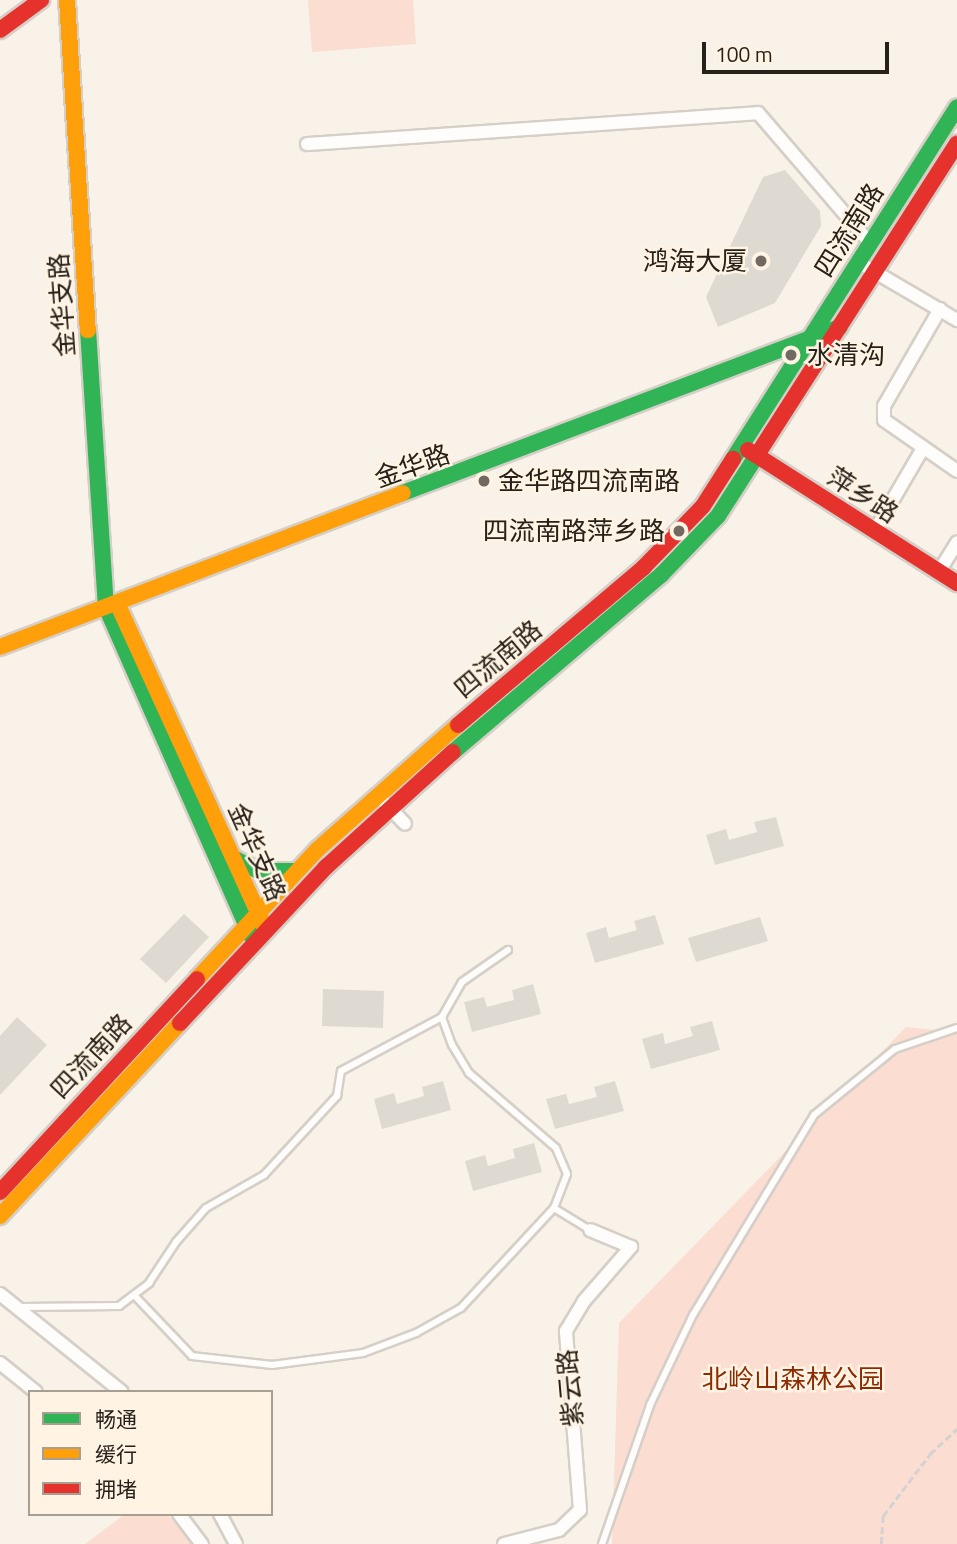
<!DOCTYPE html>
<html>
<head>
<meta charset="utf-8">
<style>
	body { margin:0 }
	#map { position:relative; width:957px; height:1544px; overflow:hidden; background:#f9f2e9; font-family:"Titillium Web","Noto Sans SC",sans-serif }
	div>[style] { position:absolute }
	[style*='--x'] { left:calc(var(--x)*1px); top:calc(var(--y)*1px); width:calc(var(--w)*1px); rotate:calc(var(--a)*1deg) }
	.green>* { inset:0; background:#fbddd1 }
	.building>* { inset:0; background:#dedad2 }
	.path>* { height:2.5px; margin-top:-1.25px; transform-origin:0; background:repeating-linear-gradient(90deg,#d4d2d0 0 7px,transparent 0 10.5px) }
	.roads { filter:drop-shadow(2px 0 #d5cfc7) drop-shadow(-2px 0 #d5cfc7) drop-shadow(0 2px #d5cfc7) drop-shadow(0 -2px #d5cfc7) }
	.lane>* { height:6px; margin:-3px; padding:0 3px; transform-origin:3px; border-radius:3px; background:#fefdfc }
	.street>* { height:12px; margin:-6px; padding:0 6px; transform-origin:6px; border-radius:6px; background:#fefdfc }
	.fast>* { height:16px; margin:-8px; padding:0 8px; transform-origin:8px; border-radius:8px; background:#30b455 }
	.slow>* { height:16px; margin:-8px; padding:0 8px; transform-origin:8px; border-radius:8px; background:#ff9f0a }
	.jam>* { height:16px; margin:-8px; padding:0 8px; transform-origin:8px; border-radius:8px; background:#e5322d }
	.dots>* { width:19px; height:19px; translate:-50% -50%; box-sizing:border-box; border:4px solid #fff3e3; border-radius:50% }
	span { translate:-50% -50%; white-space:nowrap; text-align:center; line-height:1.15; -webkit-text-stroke:5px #fff3e3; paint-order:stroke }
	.street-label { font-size:26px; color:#26211a }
	.poi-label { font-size:26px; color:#26211a }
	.right { translate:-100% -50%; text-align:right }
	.left { translate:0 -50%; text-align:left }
	.park-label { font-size:26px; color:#8c2b02 }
	.legend { position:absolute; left:28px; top:1390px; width:245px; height:126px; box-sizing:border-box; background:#fff3e3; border:2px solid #a89f93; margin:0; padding:9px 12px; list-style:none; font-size:21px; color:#26211a }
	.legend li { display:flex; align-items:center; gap:14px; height:35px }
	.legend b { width:35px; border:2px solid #a89f93 }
	.scale { position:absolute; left:702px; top:42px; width:187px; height:32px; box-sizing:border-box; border:4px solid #26211a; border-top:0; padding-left:9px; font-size:21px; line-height:24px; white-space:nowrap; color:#26211a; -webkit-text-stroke:5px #fff3e3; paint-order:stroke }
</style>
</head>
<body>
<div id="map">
	<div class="green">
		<div style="clip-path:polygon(308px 0,413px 0,416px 44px,312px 52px)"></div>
		<div style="clip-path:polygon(906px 1027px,957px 1032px,957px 1544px,612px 1544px,619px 1323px)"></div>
		<div style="clip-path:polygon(125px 1514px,167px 1514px,194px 1544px,85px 1544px)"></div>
	</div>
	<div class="building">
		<div style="clip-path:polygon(785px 170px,820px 211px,821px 226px,775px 303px,718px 327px,706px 297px,763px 177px)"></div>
		<div style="clip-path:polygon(776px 817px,784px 846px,715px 865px,706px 835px,726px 829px,729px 840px,757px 832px,754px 822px)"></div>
		<div style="clip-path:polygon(184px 914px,209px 937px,166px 983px,140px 959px)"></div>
		<div style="clip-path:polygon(655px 915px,664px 944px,595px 963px,586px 933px,606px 927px,609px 938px,637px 930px,634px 921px)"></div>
		<div style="clip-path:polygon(760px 917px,768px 941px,696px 962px,688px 938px)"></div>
		<div style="clip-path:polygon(533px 984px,541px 1014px,472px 1032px,464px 1002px,484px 997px,487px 1007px,514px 1000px,512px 990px)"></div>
		<div style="clip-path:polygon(323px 989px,384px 991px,383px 1028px,322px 1026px)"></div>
		<div style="clip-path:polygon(17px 1017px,47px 1045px,0 1095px,0 1036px)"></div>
		<div style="clip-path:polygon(712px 1021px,720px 1050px,651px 1069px,642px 1039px,663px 1033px,665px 1044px,693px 1036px,690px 1027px)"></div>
		<div style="clip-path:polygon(443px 1081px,451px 1110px,382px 1129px,374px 1099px,394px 1093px,397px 1104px,424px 1096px,422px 1087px)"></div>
		<div style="clip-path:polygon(615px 1081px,624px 1111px,555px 1129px,546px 1099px,566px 1094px,569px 1104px,597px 1097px,594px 1087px)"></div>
		<div style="clip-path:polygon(534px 1143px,542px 1172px,473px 1191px,465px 1161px,485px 1155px,488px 1166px,515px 1158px,513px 1149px)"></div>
	</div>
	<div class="path">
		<div style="--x:881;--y:1544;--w:28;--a:-86"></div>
		<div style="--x:883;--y:1516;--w:78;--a:-52.8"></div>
		<div style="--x:930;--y:1454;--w:37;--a:-43"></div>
	</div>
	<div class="roads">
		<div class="lane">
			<div style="--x:554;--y:1208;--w:42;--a:31.4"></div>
			<div style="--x:134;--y:1295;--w:84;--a:46.4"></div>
			<div style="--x:192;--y:1356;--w:81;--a:6.4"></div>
			<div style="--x:272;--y:1365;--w:92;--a:-7.5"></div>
			<div style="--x:363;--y:1353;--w:57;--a:-20.7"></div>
			<div style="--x:416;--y:1333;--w:51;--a:-29.1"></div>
			<div style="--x:461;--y:1308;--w:137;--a:-47.1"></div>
			<div style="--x:554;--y:1208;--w:36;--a:-69"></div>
			<div style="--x:567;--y:1174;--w:28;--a:-113"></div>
			<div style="--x:556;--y:1148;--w:115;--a:-139.2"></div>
			<div style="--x:469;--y:1073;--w:33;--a:-121"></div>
			<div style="--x:452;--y:1045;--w:30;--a:-110"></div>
			<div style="--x:20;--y:1307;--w:99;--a:-0.6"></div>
			<div style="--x:119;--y:1306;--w:38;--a:-37"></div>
			<div style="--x:149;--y:1283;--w:49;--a:-56.6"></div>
			<div style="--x:176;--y:1242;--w:45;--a:-48.6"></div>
			<div style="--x:206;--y:1208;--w:67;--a:-29.6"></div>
			<div style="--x:264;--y:1175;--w:108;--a:-47.3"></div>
			<div style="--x:337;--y:1096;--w:25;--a:-81"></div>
			<div style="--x:341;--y:1071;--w:115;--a:-28.1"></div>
			<div style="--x:442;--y:1017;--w:40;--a:-60.3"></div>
			<div style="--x:462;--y:982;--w:56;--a:-34.8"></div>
			<div style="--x:602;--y:1544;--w:147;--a:-70.9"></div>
			<div style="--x:650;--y:1405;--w:100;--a:-64.5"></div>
			<div style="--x:693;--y:1315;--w:234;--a:-58.8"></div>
			<div style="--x:814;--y:1115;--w:104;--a:-39.2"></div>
			<div style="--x:895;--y:1049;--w:65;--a:-18.7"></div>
		</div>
		<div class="street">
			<div style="--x:307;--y:144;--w:452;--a:-3.9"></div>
			<div style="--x:758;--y:113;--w:172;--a:49.3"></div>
			<div style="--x:858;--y:262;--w:115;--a:30.4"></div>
			<div style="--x:940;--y:309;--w:112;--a:120"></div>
			<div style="--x:884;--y:406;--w:14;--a:90"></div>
			<div style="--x:884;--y:420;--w:89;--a:34.9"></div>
			<div style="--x:874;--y:532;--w:97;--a:-59.7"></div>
			<div style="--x:938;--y:573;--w:36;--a:-58"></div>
			<div style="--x:384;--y:802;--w:30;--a:46"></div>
			<div style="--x:0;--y:1294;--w:156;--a:38.8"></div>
			<div style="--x:0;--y:1363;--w:46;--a:38.9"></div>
			<div style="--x:179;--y:1514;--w:38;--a:53"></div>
			<div style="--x:220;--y:1514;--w:34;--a:62"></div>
			<div style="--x:504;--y:1544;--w:57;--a:-14.3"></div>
			<div style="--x:559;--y:1530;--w:29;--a:-44"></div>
			<div style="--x:580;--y:1510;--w:180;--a:-94.5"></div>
			<div style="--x:566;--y:1331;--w:35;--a:-59"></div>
			<div style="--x:584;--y:1301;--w:72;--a:-49"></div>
			<div style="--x:631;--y:1247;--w:44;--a:-157.5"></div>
		</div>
		<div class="fast">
			<div style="--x:88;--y:330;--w:278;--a:86.3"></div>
			<div style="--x:106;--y:607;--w:359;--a:66.2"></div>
			<div style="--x:733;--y:459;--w:417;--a:-57.5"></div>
			<div style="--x:403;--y:493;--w:467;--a:-20.8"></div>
			<div style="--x:453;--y:752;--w:273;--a:-40.4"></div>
			<div style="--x:661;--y:575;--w:82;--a:-46"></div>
			<div style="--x:718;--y:516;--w:72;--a:-57.4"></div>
			<div style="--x:233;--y:858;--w:29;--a:27"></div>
			<div style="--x:259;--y:871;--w:37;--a:0"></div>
		</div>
		<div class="slow">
			<div style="--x:67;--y:0;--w:331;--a:86.4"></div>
			<div style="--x:117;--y:603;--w:353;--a:65.5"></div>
			<div style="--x:0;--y:647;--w:431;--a:-20.9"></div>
			<div style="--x:197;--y:979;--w:176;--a:-47.1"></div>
			<div style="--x:317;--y:850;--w:188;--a:-41.6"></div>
			<div style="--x:0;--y:1216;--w:264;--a:-47"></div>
		</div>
		<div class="jam">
			<div style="--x:0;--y:30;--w:51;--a:-36.2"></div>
			<div style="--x:748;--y:450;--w:248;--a:32.5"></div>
			<div style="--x:757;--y:455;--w:370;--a:-57.3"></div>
			<div style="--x:458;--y:725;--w:243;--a:-40.3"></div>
			<div style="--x:643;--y:568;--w:86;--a:-45.9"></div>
			<div style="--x:703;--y:506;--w:56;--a:-57.4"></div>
			<div style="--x:180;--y:1023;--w:214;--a:-46.9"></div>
			<div style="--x:326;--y:867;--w:171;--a:-42.2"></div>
			<div style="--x:0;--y:1192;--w:290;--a:-47.2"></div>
		</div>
	</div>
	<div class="dots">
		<div style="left:761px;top:261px;background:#706a62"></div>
		<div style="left:791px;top:355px;background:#706a62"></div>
		<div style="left:484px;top:481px;background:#706a62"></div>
		<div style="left:679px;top:531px;background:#706a62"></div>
	</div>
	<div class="street-label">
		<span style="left:849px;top:230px;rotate:-58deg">四流南路</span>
		<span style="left:62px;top:305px;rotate:-94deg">金华支路</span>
		<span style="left:412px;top:466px;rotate:-20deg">金华路</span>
		<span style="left:863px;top:495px;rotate:33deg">萍乡路</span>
		<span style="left:498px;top:659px;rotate:-40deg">四流南路</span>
		<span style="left:257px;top:852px;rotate:66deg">金华支路</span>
		<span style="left:91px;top:1056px;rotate:-47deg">四流南路</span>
		<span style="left:570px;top:1388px;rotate:-95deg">紫云路</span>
	</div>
	<div class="poi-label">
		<span class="right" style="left:747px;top:261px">鸿海大厦</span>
		<span class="left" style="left:807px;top:355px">水清沟</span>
		<span class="left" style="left:498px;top:481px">金华路四流南路</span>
		<span class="right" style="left:665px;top:531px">四流南路萍乡路</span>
	</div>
	<div class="park-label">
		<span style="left:793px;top:1379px">北岭山森林公园</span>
	</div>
	<ul class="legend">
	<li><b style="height:9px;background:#30b455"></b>畅通</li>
	<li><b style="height:9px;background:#ff9f0a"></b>缓行</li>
	<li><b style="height:9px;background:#e5322d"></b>拥堵</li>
	</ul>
	<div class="scale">100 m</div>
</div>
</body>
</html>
